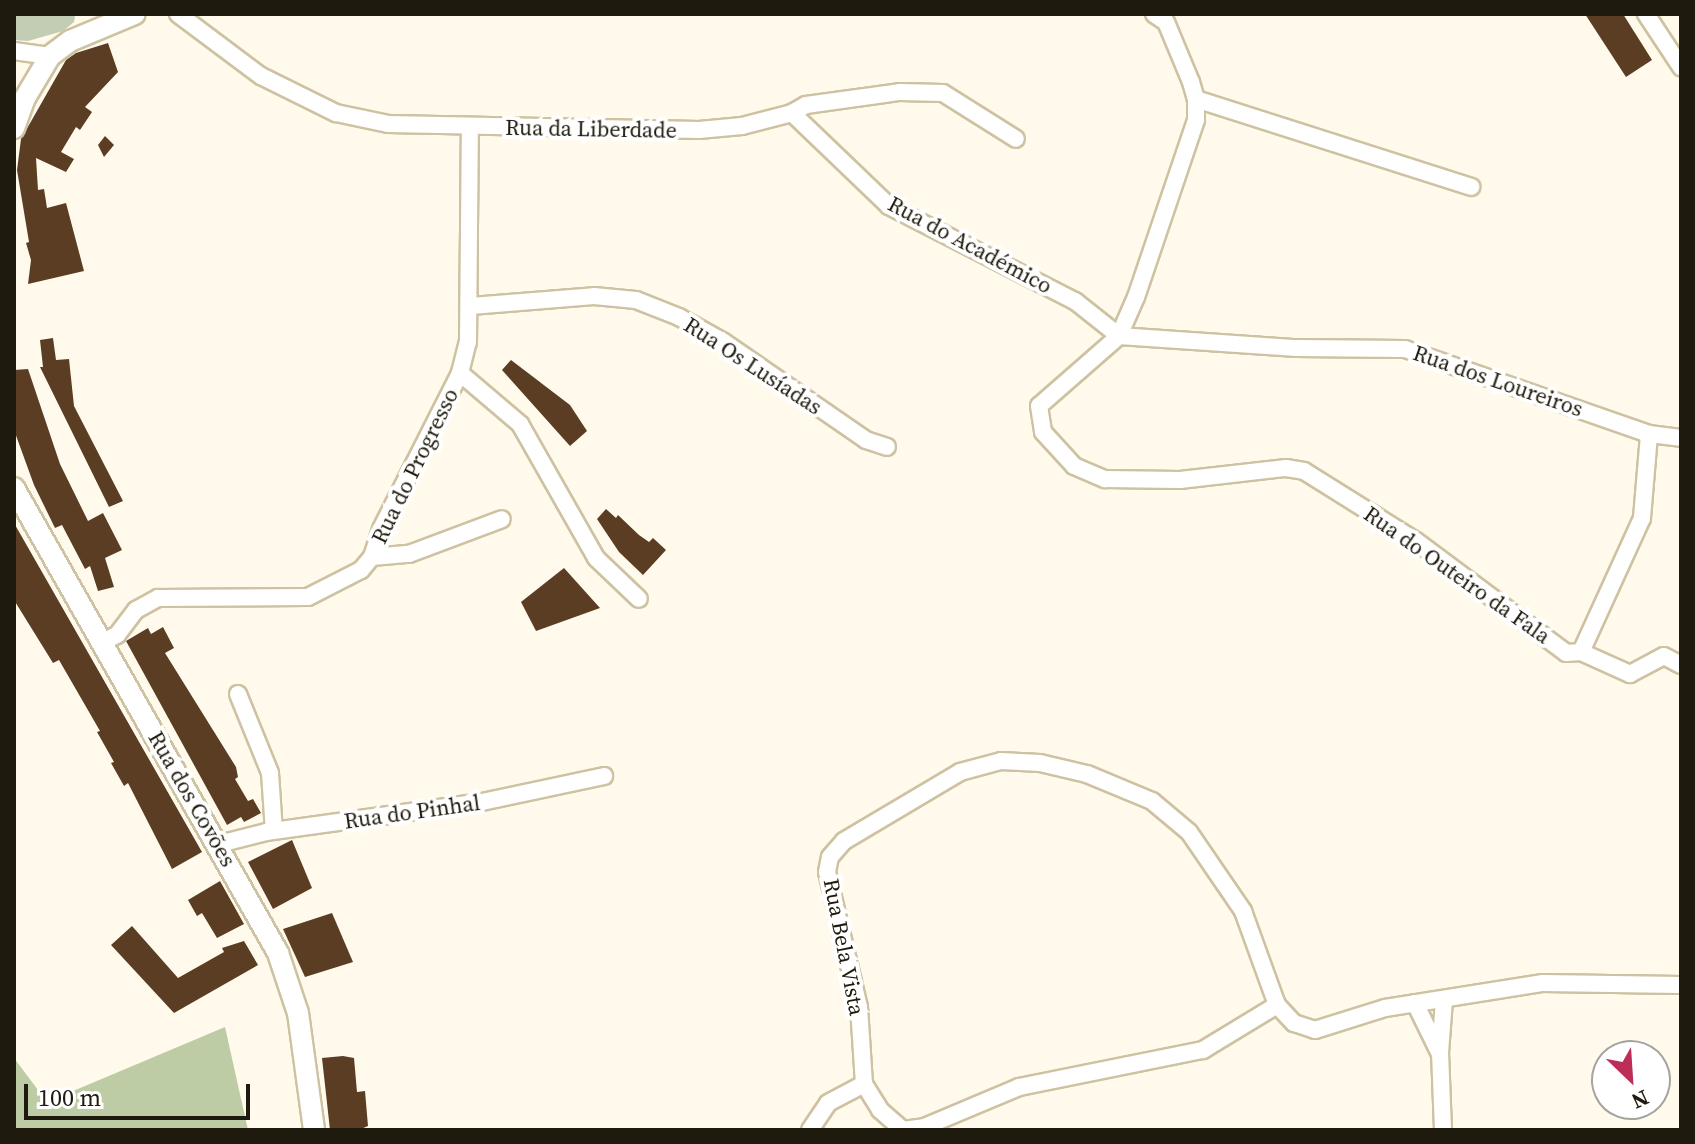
<!DOCTYPE html>
<html>
<head>
<meta charset="utf-8">
<style>
	body { margin:0 }
	#map { position:relative; width:1695px; height:1144px; overflow:hidden; background:#fffaec; font-family:"Source Serif 4",serif }
	div>[style] { position:absolute }
	[style*='--x'] { left:calc(var(--x)*1px); top:calc(var(--y)*1px); width:calc(var(--w)*1px); rotate:calc(var(--a)*1deg) }
	.green>* { inset:0; background:#c3cdb4 }
	.forest>* { inset:0; background:#bdcca4 }
	.building>* { inset:0; background:#5b3d23 }
	.roads { filter:drop-shadow(2px 0 #cdc2a1) drop-shadow(-2px 0 #cdc2a1) drop-shadow(0 2px #cdc2a1) drop-shadow(0 -2px #cdc2a1) }
	.minor>* { height:16px; margin:-8px; padding:0 8px; transform-origin:8px; border-radius:8px; background:#fff }
	.tertiary>* { height:20px; margin:-10px; padding:0 10px; transform-origin:10px; border-radius:10px; background:#fff }
	span { translate:-50% -50%; white-space:nowrap; text-align:center; line-height:1.15; -webkit-text-stroke:8px #fff; paint-order:stroke }
	.street-label { font-size:22px; color:#1e1a0d }
	.frame { position:absolute; inset:0; border:16px solid #1e1a0d; pointer-events:none }
	.north { position:absolute; left:1591px; top:1040px; width:80px; height:80px; box-sizing:border-box; background:#fff; border:2px solid #a5a39e; border-radius:50%; rotate:155deg; font-size:22px; font-weight:700; line-height:32px; text-align:center; color:#1e1a0d }
	.north::after { content:''; display:block; margin:auto; width:28px; height:36px; background:#bc2d58; clip-path:polygon(50% 0,100% 100%,50% 72%,0 100%) }
	.scale { position:absolute; left:24px; top:1084px; width:226px; height:36px; box-sizing:border-box; border:4px solid #1e1a0d; border-top:0; padding-left:10px; font-size:24px; line-height:28px; white-space:nowrap; color:#1e1a0d; -webkit-text-stroke:6px #fff; paint-order:stroke }
</style>
</head>
<body>
<div id="map">
	<div class="green">
		<div style="clip-path:polygon(16px 14px,73px 14px,75px 17px,74px 22px,63px 31px,28px 41px,14px 40px)"></div>
	</div>
	<div class="forest">
		<div style="clip-path:polygon(225px 1027px,248px 1130px,14px 1130px,14px 1058px,47px 1102px)"></div>
	</div>
	<div class="building">
		<div style="clip-path:polygon(1585px 14px,1623px 14px,1652px 60px,1626px 77px)"></div>
		<div style="clip-path:polygon(108px 43px,118px 72px,85px 107px,92px 112px,80px 130px,76px 127px,61px 152px,74px 159px,66px 172px,36px 158px,38px 190px,44px 189px,47px 208px,66px 203px,84px 271px,28px 284px,31px 260px,26px 243px,29px 242px,17px 170px,21px 139px,66px 60px,76px 53px)"></div>
		<div style="clip-path:polygon(105px 136px,114px 145px,104px 157px,98px 145px)"></div>
		<div style="clip-path:polygon(53px 338px,56px 360px,69px 359px,74px 406px,123px 501px,109px 507px,40px 367px,43px 367px,40px 340px)"></div>
		<div style="clip-path:polygon(511px 360px,570px 405px,587px 431px,570px 446px,502px 370px)"></div>
		<div style="clip-path:polygon(28px 369px,60px 464px,88px 521px,103px 513px,122px 550px,105px 558px,114px 587px,98px 591px,90px 566px,85px 569px,62px 525px,55px 528px,34px 485px,14px 430px,14px 370px)"></div>
		<div style="clip-path:polygon(606px 509px,616px 518px,618px 515px,639px 535px,649px 542px,653px 538px,666px 550px,643px 575px,619px 552px,597px 519px)"></div>
		<div style="clip-path:polygon(14px 523px,202px 852px,172px 869px,128px 783px,124px 786px,111px 763px,114px 762px,97px 732px,100px 731px,59px 660px,53px 663px,14px 600px)"></div>
		<div style="clip-path:polygon(564px 568px,600px 608px,536px 631px,521px 602px)"></div>
		<div style="clip-path:polygon(163px 627px,174px 648px,165px 653px,236px 767px,238px 777px,235px 779px,248px 801px,253px 799px,261px 813px,244px 822px,241px 817px,227px 825px,126px 641px,148px 628px,151px 634px)"></div>
		<div style="clip-path:polygon(292px 840px,312px 888px,273px 909px,248px 862px)"></div>
		<div style="clip-path:polygon(220px 881px,244px 924px,217px 938px,202px 913px,197px 916px,188px 900px)"></div>
		<div style="clip-path:polygon(332px 913px,353px 962px,305px 977px,283px 929px)"></div>
		<div style="clip-path:polygon(132px 926px,178px 978px,224px 952px,222px 948px,244px 941px,258px 965px,174px 1013px,111px 945px)"></div>
		<div style="clip-path:polygon(343px 1056px,354px 1058px,357px 1092px,365px 1091px,368px 1126px,361px 1129px,330px 1130px,322px 1058px)"></div>
	</div>
	<div class="roads">
		<div class="minor">
			<div style="--x:178;--y:14;--w:104;--a:36.8"></div>
			<div style="--x:261;--y:76;--w:84;--a:26.3"></div>
			<div style="--x:336;--y:113;--w:53;--a:11.9"></div>
			<div style="--x:388;--y:124;--w:311;--a:1.1"></div>
			<div style="--x:699;--y:130;--w:43;--a:-5.3"></div>
			<div style="--x:742;--y:126;--w:52;--a:-14.6"></div>
			<div style="--x:792;--y:113;--w:16;--a:-30"></div>
			<div style="--x:806;--y:105;--w:95;--a:-7.9"></div>
			<div style="--x:900;--y:92;--w:43;--a:1.3"></div>
			<div style="--x:943;--y:93;--w:86;--a:32.2"></div>
			<div style="--x:1154;--y:14;--w:14;--a:34"></div>
			<div style="--x:1166;--y:22;--w:65;--a:67.4"></div>
			<div style="--x:1191;--y:82;--w:18;--a:74"></div>
			<div style="--x:1196;--y:99;--w:21;--a:90"></div>
			<div style="--x:1196;--y:120;--w:187;--a:108.7"></div>
			<div style="--x:1136;--y:297;--w:43;--a:113.6"></div>
			<div style="--x:1119;--y:336;--w:106;--a:138.8"></div>
			<div style="--x:1039;--y:406;--w:26;--a:81"></div>
			<div style="--x:1043;--y:432;--w:46;--a:47.6"></div>
			<div style="--x:1074;--y:466;--w:34;--a:23"></div>
			<div style="--x:1105;--y:479;--w:75;--a:0.8"></div>
			<div style="--x:1180;--y:480;--w:107;--a:-6.5"></div>
			<div style="--x:1286;--y:468;--w:18;--a:9"></div>
			<div style="--x:1304;--y:471;--w:132;--a:32"></div>
			<div style="--x:1416;--y:541;--w:187;--a:36.7"></div>
			<div style="--x:1566;--y:653;--w:15;--a:-4"></div>
			<div style="--x:1581;--y:652;--w:54;--a:24.2"></div>
			<div style="--x:1630;--y:674;--w:38;--a:-28"></div>
			<div style="--x:1664;--y:656;--w:19;--a:28"></div>
			<div style="--x:1646;--y:14;--w:64;--a:56.6"></div>
			<div style="--x:14;--y:51;--w:36;--a:8"></div>
			<div style="--x:1196;--y:99;--w:289;--a:17.7"></div>
			<div style="--x:792;--y:113;--w:134;--a:43.8"></div>
			<div style="--x:889;--y:206;--w:209;--a:27.1"></div>
			<div style="--x:1075;--y:301;--w:56;--a:38.5"></div>
			<div style="--x:471;--y:306;--w:123;--a:-4.6"></div>
			<div style="--x:594;--y:296;--w:42;--a:5.4"></div>
			<div style="--x:636;--y:300;--w:46;--a:21.6"></div>
			<div style="--x:679;--y:317;--w:51;--a:29.1"></div>
			<div style="--x:724;--y:342;--w:173;--a:34.6"></div>
			<div style="--x:866;--y:440;--w:22;--a:18"></div>
			<div style="--x:1119;--y:336;--w:178;--a:3.9"></div>
			<div style="--x:1297;--y:348;--w:108;--a:0.5"></div>
			<div style="--x:1405;--y:349;--w:258;--a:19.2"></div>
			<div style="--x:1649;--y:434;--w:32;--a:7"></div>
			<div style="--x:460;--y:373;--w:79;--a:40.4"></div>
			<div style="--x:520;--y:424;--w:154;--a:60.4"></div>
			<div style="--x:596;--y:558;--w:59;--a:43.6"></div>
			<div style="--x:372;--y:557;--w:37;--a:-5"></div>
			<div style="--x:409;--y:554;--w:99;--a:-20.6"></div>
			<div style="--x:103;--y:642;--w:16;--a:-27"></div>
			<div style="--x:117;--y:635;--w:31;--a:-53"></div>
			<div style="--x:136;--y:610;--w:25;--a:-29"></div>
			<div style="--x:158;--y:598;--w:150;--a:-0.4"></div>
			<div style="--x:308;--y:597;--w:59;--a:-27"></div>
			<div style="--x:361;--y:570;--w:17;--a:-50"></div>
			<div style="--x:372;--y:557;--w:29;--a:-72"></div>
			<div style="--x:381;--y:529;--w:175;--a:-63.1"></div>
			<div style="--x:460;--y:373;--w:32;--a:-76"></div>
			<div style="--x:468;--y:342;--w:215;--a:-89.5"></div>
			<div style="--x:1581;--y:652;--w:147;--a:-65.5"></div>
			<div style="--x:1642;--y:518;--w:84;--a:-85.2"></div>
			<div style="--x:238;--y:694;--w:85;--a:67.9"></div>
			<div style="--x:270;--y:773;--w:58;--a:86.1"></div>
			<div style="--x:219;--y:844;--w:49;--a:-14.3"></div>
			<div style="--x:266;--y:832;--w:218;--a:-7.9"></div>
			<div style="--x:482;--y:802;--w:125;--a:-12"></div>
			<div style="--x:1415;--y:1003;--w:55;--a:63.9"></div>
			<div style="--x:864;--y:1084;--w:31;--a:58"></div>
			<div style="--x:880;--y:1110;--w:30;--a:41"></div>
			<div style="--x:903;--y:1130;--w:21;--a:-8"></div>
			<div style="--x:924;--y:1127;--w:103;--a:-22.8"></div>
			<div style="--x:1019;--y:1087;--w:188;--a:-11.4"></div>
			<div style="--x:1203;--y:1050;--w:87;--a:-31.3"></div>
			<div style="--x:810;--y:1130;--w:32;--a:-56"></div>
			<div style="--x:828;--y:1103;--w:41;--a:-27.8"></div>
			<div style="--x:864;--y:1084;--w:77;--a:-93.7"></div>
			<div style="--x:859;--y:1007;--w:139;--a:-103.3"></div>
			<div style="--x:827;--y:872;--w:15;--a:-79"></div>
			<div style="--x:830;--y:857;--w:21;--a:-49"></div>
			<div style="--x:844;--y:841;--w:135;--a:-30.7"></div>
			<div style="--x:960;--y:772;--w:42;--a:-15"></div>
			<div style="--x:1001;--y:761;--w:39;--a:3"></div>
			<div style="--x:1040;--y:763;--w:48;--a:13.2"></div>
			<div style="--x:1087;--y:774;--w:70;--a:22.6"></div>
			<div style="--x:1152;--y:801;--w:48;--a:40"></div>
			<div style="--x:1189;--y:832;--w:96;--a:55.6"></div>
			<div style="--x:1243;--y:911;--w:100;--a:70.1"></div>
			<div style="--x:1277;--y:1005;--w:25;--a:47"></div>
			<div style="--x:1294;--y:1023;--w:22;--a:18"></div>
			<div style="--x:1315;--y:1030;--w:73;--a:-17.4"></div>
			<div style="--x:1385;--y:1008;--w:160;--a:-9"></div>
			<div style="--x:1543;--y:983;--w:138;--a:0.8"></div>
			<div style="--x:1443;--y:1130;--w:77;--a:-92.2"></div>
			<div style="--x:1440;--y:1053;--w:53;--a:-85.7"></div>
		</div>
		<div class="tertiary">
			<div style="--x:14;--y:128;--w:32;--a:-70"></div>
			<div style="--x:25;--y:98;--w:49;--a:-59.2"></div>
			<div style="--x:50;--y:56;--w:25;--a:-37"></div>
			<div style="--x:70;--y:41;--w:70;--a:-22.6"></div>
			<div style="--x:14;--y:488;--w:535;--a:60.41"></div>
			<div style="--x:278;--y:953;--w:63;--a:71.6"></div>
			<div style="--x:298;--y:1013;--w:118;--a:82.2"></div>
		</div>
	</div>
	<div class="street-label">
		<span style="left:591px;top:129px;rotate:1deg">Rua da Liberdade</span>
		<span style="left:970px;top:245px;rotate:28deg">Rua do Académico</span>
		<span style="left:753px;top:366px;rotate:33deg">Rua Os Lusíadas</span>
		<span style="left:1498px;top:381px;rotate:19deg">Rua dos Loureiros</span>
		<span style="left:415px;top:466px;rotate:-64deg">Rua do Progresso</span>
		<span style="left:1457px;top:575px;rotate:35deg">Rua do Outeiro da Fala</span>
		<span style="left:192px;top:799px;rotate:60deg">Rua dos Covões</span>
		<span style="left:412px;top:812px;rotate:-8deg">Rua do Pinhal</span>
		<span style="left:844px;top:947px;rotate:79deg">Rua Bela Vista</span>
	</div>
	<div class="frame"></div>
	<div class="north">N</div>
	<div class="scale">100 m</div>
</div>
</body>
</html>
